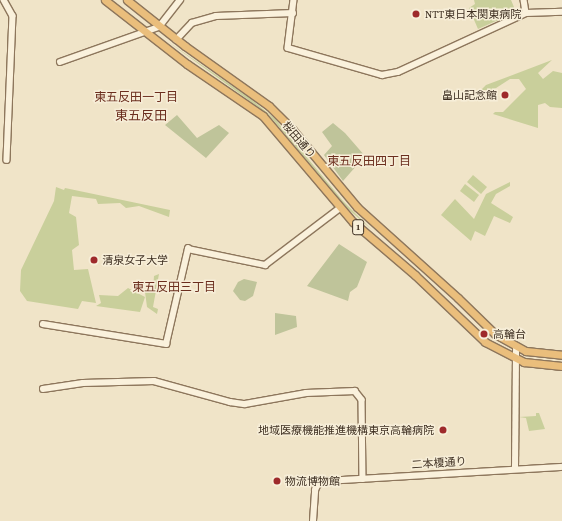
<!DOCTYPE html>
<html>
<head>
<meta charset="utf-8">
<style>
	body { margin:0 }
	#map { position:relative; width:562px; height:521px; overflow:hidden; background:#f0e4c8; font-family:"Crimson Pro","Noto Sans JP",serif }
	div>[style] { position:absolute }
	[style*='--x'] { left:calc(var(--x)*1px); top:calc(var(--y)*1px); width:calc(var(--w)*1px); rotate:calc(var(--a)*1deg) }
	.green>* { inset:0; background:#c9cf9b }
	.cemetery>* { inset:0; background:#bfc49a }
	.roads { filter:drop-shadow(1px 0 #8d765c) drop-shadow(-1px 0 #8d765c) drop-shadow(0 1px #8d765c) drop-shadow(0 -1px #8d765c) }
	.tertiary>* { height:5.5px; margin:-2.75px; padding:0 2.75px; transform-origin:2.75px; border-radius:2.75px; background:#faf1dc }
	.trunk>* { height:7px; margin:-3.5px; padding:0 3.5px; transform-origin:3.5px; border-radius:3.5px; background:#eabe7c }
	.dots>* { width:11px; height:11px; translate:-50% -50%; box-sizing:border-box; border:2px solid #f7eed8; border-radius:50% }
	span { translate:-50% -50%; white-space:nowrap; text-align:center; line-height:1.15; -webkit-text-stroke:3px #f7eed8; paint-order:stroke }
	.shield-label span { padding:1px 3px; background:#f7eed8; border:1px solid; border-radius:3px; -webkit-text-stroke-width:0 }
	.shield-label { font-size:10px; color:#3d2e20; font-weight:700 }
	.poi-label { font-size:11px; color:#3d2e20 }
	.left { translate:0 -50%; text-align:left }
	.right { translate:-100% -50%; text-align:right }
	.street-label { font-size:11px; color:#3d2e20 }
	.neighbourhood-label { font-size:12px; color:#6b2e1e }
	.quarter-label { font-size:13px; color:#6b2e1e }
</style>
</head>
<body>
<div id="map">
	<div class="green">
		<div style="clip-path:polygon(474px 0,511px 0,516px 12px,478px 29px,469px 8px,475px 4px)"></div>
		<div style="clip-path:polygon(167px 41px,251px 99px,275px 119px,343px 201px,372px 230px,347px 208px,269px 115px)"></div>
		<div style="clip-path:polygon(552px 60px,538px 73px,543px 79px,553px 71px,562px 73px,562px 108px,550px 107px,545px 103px,538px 105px,538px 128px,493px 114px,495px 112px,503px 112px,526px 89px,519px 79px,510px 79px,493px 90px,481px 90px,486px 85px)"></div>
		<div style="clip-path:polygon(473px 175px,487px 187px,481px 194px,467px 182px)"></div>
		<div style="clip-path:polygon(510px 182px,510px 186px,496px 194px,491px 203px,513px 217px,510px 223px,494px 216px,485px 236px,475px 231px,471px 241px,441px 215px,455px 199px,474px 219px,486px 194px)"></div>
		<div style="clip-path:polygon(465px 184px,479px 195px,474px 202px,460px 191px)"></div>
		<div style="clip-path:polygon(56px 187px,64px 190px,65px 188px,170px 210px,169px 217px,139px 206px,126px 208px,120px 203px,98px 204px,96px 199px,72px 196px,69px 213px,76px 217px,79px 245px,72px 250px,74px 270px,88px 269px,96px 303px,82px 301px,78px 309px,27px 301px,20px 291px,21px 270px,54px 201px)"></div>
		<div style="clip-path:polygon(159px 274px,153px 307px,158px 309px,157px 314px,147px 307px,145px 292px,136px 287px,140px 283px,143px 290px,153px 289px,154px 276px)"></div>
		<div style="clip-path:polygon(128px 288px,145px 297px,140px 312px,96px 306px,101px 303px,99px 295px,118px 296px)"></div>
		<div style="clip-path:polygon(536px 413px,539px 413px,545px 429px,529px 431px,526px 418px,519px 417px,536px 416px)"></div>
	</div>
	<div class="cemetery">
		<div style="clip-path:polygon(177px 115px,197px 138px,219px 125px,229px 133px,206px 158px,165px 125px)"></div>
		<div style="clip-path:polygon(333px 123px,345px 133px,365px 156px,343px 181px,324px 155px,332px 146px,322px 132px)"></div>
		<div style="clip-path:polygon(339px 244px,367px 262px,357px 287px,350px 292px,348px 301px,307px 286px)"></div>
		<div style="clip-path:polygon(244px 279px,257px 282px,253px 296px,245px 301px,240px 300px,233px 291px,238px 282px)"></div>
		<div style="clip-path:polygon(275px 313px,296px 316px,297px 327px,275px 335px)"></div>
	</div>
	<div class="roads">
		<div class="tertiary">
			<div style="--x:4;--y:0;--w:18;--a:61"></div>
			<div style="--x:13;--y:16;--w:144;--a:92.4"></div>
			<div style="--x:294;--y:0;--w:48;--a:97.1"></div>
			<div style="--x:288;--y:48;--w:98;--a:16"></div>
			<div style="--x:382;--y:75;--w:16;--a:-11"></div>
			<div style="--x:398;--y:72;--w:141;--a:-24.7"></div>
			<div style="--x:526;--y:13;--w:36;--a:-2"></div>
			<div style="--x:524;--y:0;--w:13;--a:81"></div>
			<div style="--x:176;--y:40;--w:23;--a:-47"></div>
			<div style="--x:192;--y:23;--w:25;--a:-16"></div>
			<div style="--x:216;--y:16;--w:77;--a:-2.2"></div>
			<div style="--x:60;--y:62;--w:105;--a:-19.5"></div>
			<div style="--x:159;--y:27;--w:34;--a:-52"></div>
			<div style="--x:43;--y:324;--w:125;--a:9.2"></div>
			<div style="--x:166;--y:344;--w:98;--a:-77"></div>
			<div style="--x:188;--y:249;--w:79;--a:11.7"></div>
			<div style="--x:265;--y:265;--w:94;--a:-37.2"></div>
			<div style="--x:43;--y:389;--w:40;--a:-8.5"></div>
			<div style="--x:83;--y:383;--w:71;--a:-1.6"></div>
			<div style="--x:154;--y:381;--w:79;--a:15.4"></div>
			<div style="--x:230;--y:402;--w:15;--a:8"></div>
			<div style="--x:245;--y:404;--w:62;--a:-10.2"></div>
			<div style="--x:306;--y:393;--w:49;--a:-2.3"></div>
			<div style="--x:355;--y:391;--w:11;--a:52"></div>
			<div style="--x:362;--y:400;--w:79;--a:89.3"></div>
			<div style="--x:515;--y:469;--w:122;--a:-89.5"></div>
			<div style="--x:313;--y:521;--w:31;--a:-86"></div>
			<div style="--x:315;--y:490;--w:7;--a:-63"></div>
			<div style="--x:318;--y:484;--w:7;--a:-27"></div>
			<div style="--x:324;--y:481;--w:238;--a:-3.4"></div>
		</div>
		<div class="trunk">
			<div style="--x:105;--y:0;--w:104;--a:38"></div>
			<div style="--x:187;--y:64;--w:92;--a:34.4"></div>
			<div style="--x:263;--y:116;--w:139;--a:49.7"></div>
			<div style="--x:353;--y:222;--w:82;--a:40.5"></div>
			<div style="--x:415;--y:275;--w:97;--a:43.7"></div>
			<div style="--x:485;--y:342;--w:44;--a:27.1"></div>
			<div style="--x:524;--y:362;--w:38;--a:6"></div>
			<div style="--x:127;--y:0;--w:74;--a:38.4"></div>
			<div style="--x:185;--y:46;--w:103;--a:35.5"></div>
			<div style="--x:269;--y:106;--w:33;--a:45"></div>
			<div style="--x:292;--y:129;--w:102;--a:50.2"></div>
			<div style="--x:357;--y:207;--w:136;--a:42"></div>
			<div style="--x:458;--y:298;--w:52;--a:44.2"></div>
			<div style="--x:495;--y:334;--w:35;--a:29"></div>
			<div style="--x:526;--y:351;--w:36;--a:6"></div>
		</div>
	</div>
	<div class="dots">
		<div style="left:416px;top:14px;background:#9e2a2b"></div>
		<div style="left:505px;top:95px;background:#9e2a2b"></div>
		<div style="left:94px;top:260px;background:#9e2a2b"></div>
		<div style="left:484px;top:334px;background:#9e2a2b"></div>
		<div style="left:443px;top:430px;background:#9e2a2b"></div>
		<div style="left:277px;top:481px;background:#9e2a2b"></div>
	</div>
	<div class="shield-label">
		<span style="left:358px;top:227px">1</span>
	</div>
	<div class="poi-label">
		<span class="left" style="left:425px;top:14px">NTT東日本関東病院</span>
		<span class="right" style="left:497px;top:95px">畠山記念館</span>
		<span class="left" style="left:102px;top:260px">清泉女子大学</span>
		<span class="left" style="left:493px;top:334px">高輪台</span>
		<span class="right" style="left:434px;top:430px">地域医療機能推進機構東京高輪病院</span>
		<span class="left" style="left:285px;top:481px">物流博物館</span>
	</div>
	<div class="street-label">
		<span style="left:299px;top:140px;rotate:50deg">桜田通り</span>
		<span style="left:439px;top:463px;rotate:-4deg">二本榎通り</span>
	</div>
	<div class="neighbourhood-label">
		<span style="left:136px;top:98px">東五反田一丁目</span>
		<span style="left:369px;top:162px">東五反田四丁目</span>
		<span style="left:174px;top:288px">東五反田三丁目</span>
	</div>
	<div class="quarter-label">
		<span style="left:141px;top:116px">東五反田</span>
	</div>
</div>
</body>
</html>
